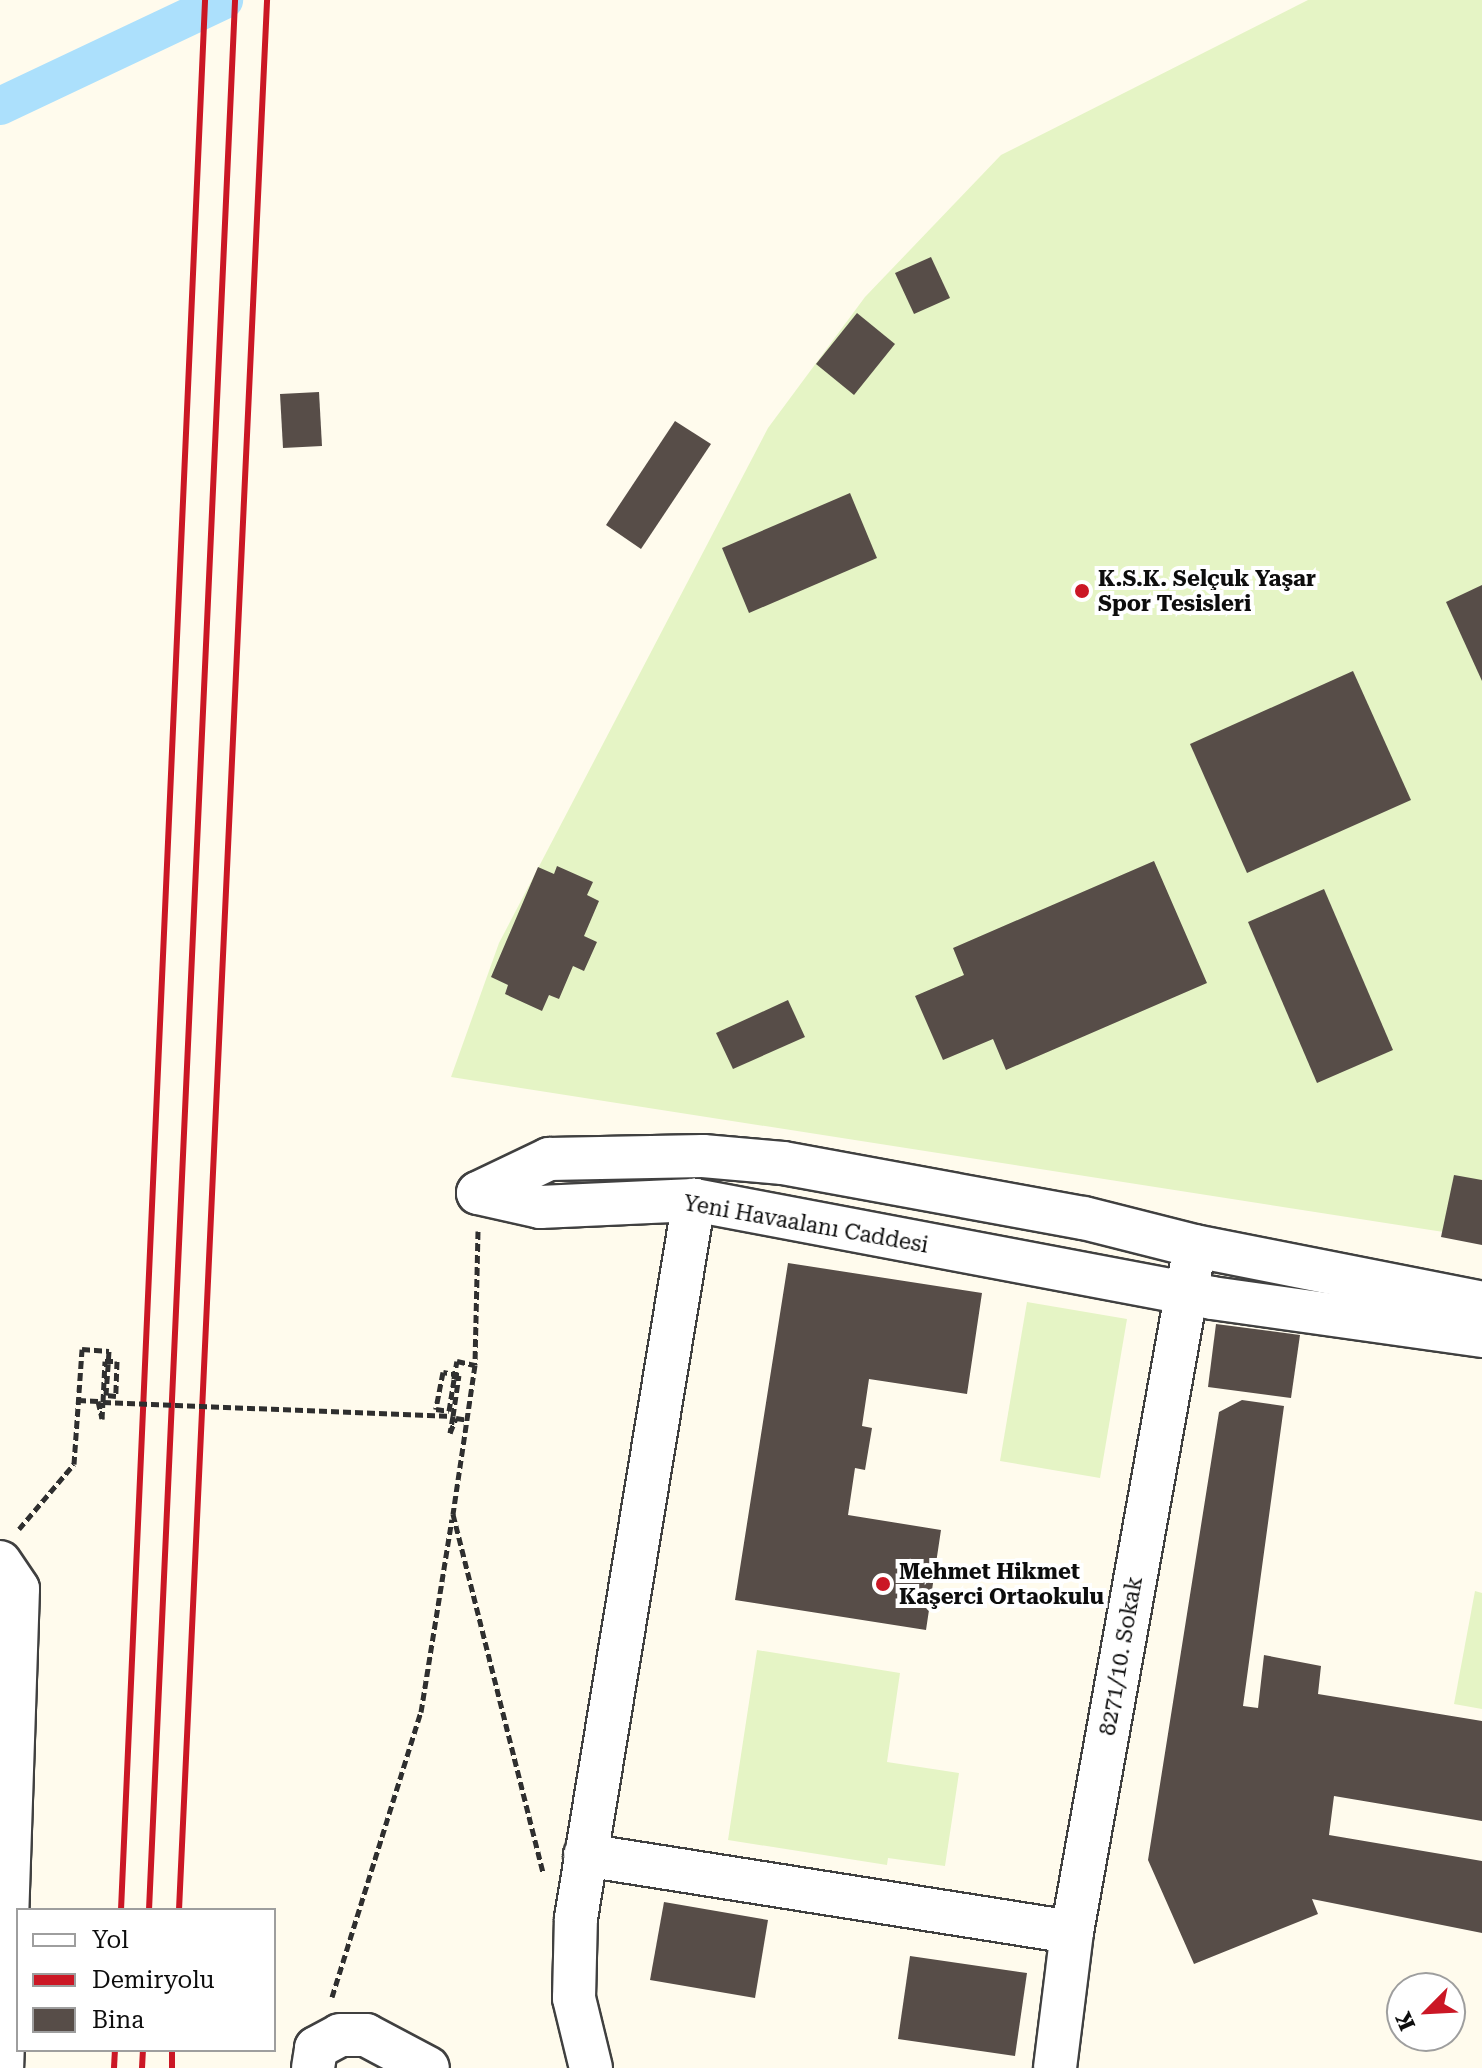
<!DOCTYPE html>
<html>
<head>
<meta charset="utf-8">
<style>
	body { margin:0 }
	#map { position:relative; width:1482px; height:2068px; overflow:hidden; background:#fffbed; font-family:"Roboto Serif",serif }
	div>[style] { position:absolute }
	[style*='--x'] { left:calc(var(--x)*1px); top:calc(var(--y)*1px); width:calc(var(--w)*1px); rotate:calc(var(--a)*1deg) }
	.pitch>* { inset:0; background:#e5f4c5 }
	.canal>* { height:38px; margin:-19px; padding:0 19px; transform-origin:19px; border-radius:19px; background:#ace0fc }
	.building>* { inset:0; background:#574d48 }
	.path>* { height:5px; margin-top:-2.5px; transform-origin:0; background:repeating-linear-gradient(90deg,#2f2f2f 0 8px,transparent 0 12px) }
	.roads { filter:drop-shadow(2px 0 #404040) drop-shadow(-2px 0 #404040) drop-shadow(0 2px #404040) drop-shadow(0 -2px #404040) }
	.minor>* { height:42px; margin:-21px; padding:0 21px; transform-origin:21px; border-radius:21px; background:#fff }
	.rail>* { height:6px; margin:-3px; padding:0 3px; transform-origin:3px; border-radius:3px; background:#cb1725 }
	.path-bridge>* { height:5px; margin-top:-2.5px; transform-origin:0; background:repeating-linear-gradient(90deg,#2f2f2f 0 8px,transparent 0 12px) }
	.dots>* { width:22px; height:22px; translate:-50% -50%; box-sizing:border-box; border:4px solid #fff; border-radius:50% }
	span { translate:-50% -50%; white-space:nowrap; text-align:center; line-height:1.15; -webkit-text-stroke:8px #fff; paint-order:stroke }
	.poi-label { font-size:22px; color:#0d0d0d; font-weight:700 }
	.left { translate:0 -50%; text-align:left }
	.street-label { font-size:22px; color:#0d0d0d }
	.legend { position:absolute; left:16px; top:1908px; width:260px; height:144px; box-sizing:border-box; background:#fff; border:2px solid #9e9e9e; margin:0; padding:10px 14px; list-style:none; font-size:24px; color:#0d0d0d }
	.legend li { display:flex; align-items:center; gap:16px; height:40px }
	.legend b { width:40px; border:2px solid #9e9e9e }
	.north { position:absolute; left:1386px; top:1972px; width:80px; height:80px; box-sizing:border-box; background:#fff; border:2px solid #9e9e9e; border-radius:50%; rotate:246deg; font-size:22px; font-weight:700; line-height:32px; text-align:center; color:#0d0d0d }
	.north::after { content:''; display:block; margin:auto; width:28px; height:36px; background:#cb1725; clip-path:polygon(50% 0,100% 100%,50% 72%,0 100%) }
</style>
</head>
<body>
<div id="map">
	<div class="pitch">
		<div style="clip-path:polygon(1308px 0,1482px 0,1482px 1238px,451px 1077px,499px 943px,768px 428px,865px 297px,1001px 155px)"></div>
		<div style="clip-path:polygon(1027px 1302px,1127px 1319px,1100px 1478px,1000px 1461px)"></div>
		<div style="clip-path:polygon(1475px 1591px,1482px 1593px,1482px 1709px,1454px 1704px)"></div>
		<div style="clip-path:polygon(757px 1650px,900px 1673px,887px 1762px,959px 1773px,945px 1866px,888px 1858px,887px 1865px,728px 1840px)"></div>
	</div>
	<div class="canal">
		<div style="--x:0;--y:106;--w:248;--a:-25.3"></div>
	</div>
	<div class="building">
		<div style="clip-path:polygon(931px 257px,950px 298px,914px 314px,895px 273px)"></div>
		<div style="clip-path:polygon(857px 313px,895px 344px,854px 395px,816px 364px)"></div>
		<div style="clip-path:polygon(319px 392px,322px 446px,283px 448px,280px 394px)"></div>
		<div style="clip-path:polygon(675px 421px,711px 444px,641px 549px,606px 525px)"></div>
		<div style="clip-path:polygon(850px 493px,877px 558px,749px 613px,722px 548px)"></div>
		<div style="clip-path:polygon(1482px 585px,1482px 681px,1446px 602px)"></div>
		<div style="clip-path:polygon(1353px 671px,1411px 800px,1247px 873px,1190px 744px)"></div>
		<div style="clip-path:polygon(1154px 861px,1207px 983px,1006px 1070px,993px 1039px,943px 1060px,915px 996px,964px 975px,953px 948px)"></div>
		<div style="clip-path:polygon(557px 866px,593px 882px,587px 895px,599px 901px,584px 936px,597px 942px,584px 971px,573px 966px,559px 999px,549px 995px,542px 1011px,505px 994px,508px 985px,491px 977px,538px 867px,554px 874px)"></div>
		<div style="clip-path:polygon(1324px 889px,1393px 1050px,1317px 1083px,1248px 922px)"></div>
		<div style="clip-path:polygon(788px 1000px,805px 1037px,733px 1069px,716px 1033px)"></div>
		<div style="clip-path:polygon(1454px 1175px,1482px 1180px,1482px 1245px,1441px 1237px)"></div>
		<div style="clip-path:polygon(788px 1263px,982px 1293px,967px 1394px,869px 1379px,862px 1426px,872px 1428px,865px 1470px,855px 1468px,848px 1515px,941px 1530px,926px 1630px,735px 1600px)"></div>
		<div style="clip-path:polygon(1216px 1324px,1300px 1335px,1291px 1398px,1208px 1387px)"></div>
		<div style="clip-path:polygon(1242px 1400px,1284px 1406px,1243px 1706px,1258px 1708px,1264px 1655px,1321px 1666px,1318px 1694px,1482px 1721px,1482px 1821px,1334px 1796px,1329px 1835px,1482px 1861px,1482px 1933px,1312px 1899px,1318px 1914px,1194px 1964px,1148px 1860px,1219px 1412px)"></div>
		<div style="clip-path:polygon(664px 1902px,768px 1920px,755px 1998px,650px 1980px)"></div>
		<div style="clip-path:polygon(910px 1956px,1027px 1973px,1015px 2056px,898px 2039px)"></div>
	</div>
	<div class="path">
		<div style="--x:478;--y:1231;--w:134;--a:91.3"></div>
		<div style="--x:475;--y:1365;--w:151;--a:98.4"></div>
		<div style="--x:453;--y:1514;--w:370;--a:75.9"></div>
		<div style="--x:454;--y:1379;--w:18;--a:-81"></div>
		<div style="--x:457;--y:1361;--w:18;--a:13"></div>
		<div style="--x:78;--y:1400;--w:20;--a:3"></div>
		<div style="--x:98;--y:1401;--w:18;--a:77"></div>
		<div style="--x:450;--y:1433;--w:16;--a:-68"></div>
		<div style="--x:456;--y:1418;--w:12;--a:9"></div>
		<div style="--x:19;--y:1529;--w:85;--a:-49.8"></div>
		<div style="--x:74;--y:1464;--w:115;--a:-86"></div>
		<div style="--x:82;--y:1349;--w:27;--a:4"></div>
		<div style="--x:109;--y:1351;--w:13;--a:94"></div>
		<div style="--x:332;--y:1997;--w:299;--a:-72.7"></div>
		<div style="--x:421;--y:1712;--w:195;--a:-80.9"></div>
	</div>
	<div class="roads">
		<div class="minor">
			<div style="--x:478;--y:1193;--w:79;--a:-25.6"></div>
			<div style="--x:549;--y:1159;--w:154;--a:-1.1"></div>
			<div style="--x:703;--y:1156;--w:80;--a:5"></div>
			<div style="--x:783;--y:1163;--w:306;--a:10.4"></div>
			<div style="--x:1084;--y:1218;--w:114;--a:14.2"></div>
			<div style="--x:1195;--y:1246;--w:293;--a:11.2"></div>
			<div style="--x:478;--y:1193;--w:64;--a:12.7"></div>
			<div style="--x:540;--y:1207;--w:154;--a:-2.6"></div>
			<div style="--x:694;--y:1200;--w:527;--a:10.71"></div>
			<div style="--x:1212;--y:1298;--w:273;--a:8"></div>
			<div style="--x:0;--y:1562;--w:32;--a:56"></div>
			<div style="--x:18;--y:1589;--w:479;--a:91.9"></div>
			<div style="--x:585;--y:1855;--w:493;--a:9"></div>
			<div style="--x:313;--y:2068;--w:20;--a:-81"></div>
			<div style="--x:316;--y:2048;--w:27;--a:-28"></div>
			<div style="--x:340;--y:2035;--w:26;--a:0"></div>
			<div style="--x:366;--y:2035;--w:70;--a:28"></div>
			<div style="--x:591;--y:2068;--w:72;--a:-103.7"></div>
			<div style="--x:574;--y:1998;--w:80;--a:-88.6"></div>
			<div style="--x:576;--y:1918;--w:728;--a:-80.67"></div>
			<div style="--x:1055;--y:2068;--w:137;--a:-82.9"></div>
			<div style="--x:1072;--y:1932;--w:676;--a:-79.85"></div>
		</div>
	</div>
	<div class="rail">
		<div style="--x:121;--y:1910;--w:1912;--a:-87.48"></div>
		<div style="--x:149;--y:1910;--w:1912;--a:-87.42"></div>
		<div style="--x:179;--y:1910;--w:1912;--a:-87.36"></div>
		<div style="--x:114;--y:2068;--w:18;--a:-87"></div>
		<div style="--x:142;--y:2068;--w:18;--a:-87"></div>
		<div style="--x:172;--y:2068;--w:18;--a:-90"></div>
	</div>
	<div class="path-bridge">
		<div style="--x:103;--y:1402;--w:41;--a:-87.2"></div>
		<div style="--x:105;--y:1361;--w:12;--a:0"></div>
		<div style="--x:117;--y:1361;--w:35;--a:92"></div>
		<div style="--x:116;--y:1396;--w:10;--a:-174"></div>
		<div style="--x:106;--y:1395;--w:31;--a:-86"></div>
		<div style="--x:453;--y:1416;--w:41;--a:-81.7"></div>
		<div style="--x:459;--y:1375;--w:16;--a:-169"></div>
		<div style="--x:443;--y:1372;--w:38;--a:101"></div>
		<div style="--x:436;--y:1409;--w:13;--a:9"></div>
		<div style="--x:449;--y:1411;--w:32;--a:-81"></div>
		<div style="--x:102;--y:1419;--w:17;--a:-87"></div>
		<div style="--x:103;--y:1402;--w:350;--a:2.3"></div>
		<div style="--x:453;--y:1416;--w:17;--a:100"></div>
	</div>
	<div class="dots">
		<div style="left:1082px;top:591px;background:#cb1725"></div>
		<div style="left:883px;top:1584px;background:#cb1725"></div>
	</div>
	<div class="poi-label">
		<span class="left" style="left:1098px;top:591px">K.S.K. Selçuk Yaşar<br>Spor Tesisleri</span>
		<span class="left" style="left:899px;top:1584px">Mehmet Hikmet<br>Kaşerci Ortaokulu</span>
	</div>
	<div class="street-label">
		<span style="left:806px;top:1224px;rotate:10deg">Yeni Havaalanı Caddesi</span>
		<span style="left:1121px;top:1656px;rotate:-80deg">8271/10. Sokak</span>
	</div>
	<ul class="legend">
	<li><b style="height:10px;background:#fff"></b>Yol</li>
	<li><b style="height:10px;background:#cb1725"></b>Demiryolu</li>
	<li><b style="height:22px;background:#574d48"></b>Bina</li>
	</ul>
	<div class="north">K</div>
</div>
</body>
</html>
